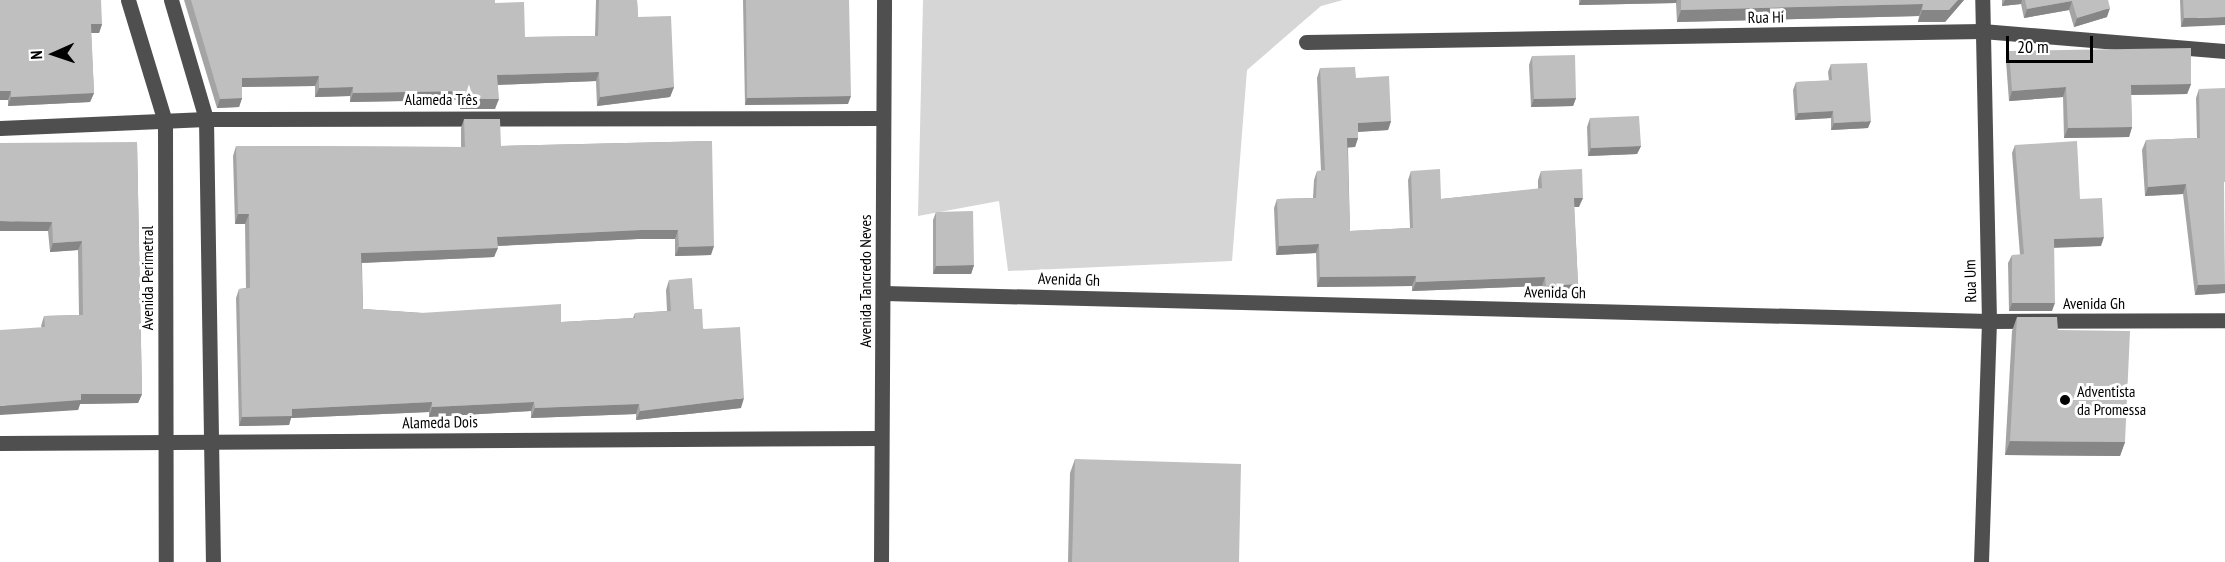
<!DOCTYPE html>
<html>
<head>
<meta charset="utf-8">
<style>
	body { margin:0 }
	#map { position:relative; width:2225px; height:562px; overflow:hidden; background:#fff; font-family:"PT Sans Narrow",sans-serif }
	div>[style] { position:absolute }
	[style*='--x'] { left:calc(var(--x)*1px); top:calc(var(--y)*1px); width:calc(var(--w)*1px); rotate:calc(var(--a)*1deg) }
	.green>* { inset:0; background:#d6d6d6 }
	.minor>* { height:15px; margin:-7.5px; padding:0 7.5px; transform-origin:7.5px; border-radius:7.5px; background:#4f4f4f }
	.wall>* { inset:0; background:#a4a4a4 }
	.shaded-wall>* { inset:0; background:#868686 }
	.building>* { inset:0; background:#bfbfbf }
	.dots>* { width:16px; height:16px; translate:-50% -50%; box-sizing:border-box; border:3px solid #fff; border-radius:50% }
	span { translate:-50% -50%; white-space:nowrap; text-align:center; line-height:1.15; -webkit-text-stroke:6px #fff; paint-order:stroke }
	.street-label { font-size:16px; color:#000 }
	.poi-label { font-size:16px; color:#000 }
	.left { translate:0 -50%; text-align:left }
	.north { position:absolute; left:24px; top:24px; width:60px; height:60px; -webkit-text-stroke:4px #fff; paint-order:stroke; rotate:267deg; font-size:16px; font-weight:700; line-height:24px; text-align:center; color:#000 }
	.north::after { content:''; display:block; margin:auto; width:21px; height:27px; background:#000; clip-path:polygon(50% 0,100% 100%,50% 72%,0 100%) }
	.scale { position:absolute; left:2006px; top:36px; width:87px; height:27px; box-sizing:border-box; border:3px solid #000; border-top:0; padding-left:8px; font-size:18px; line-height:21px; white-space:nowrap; color:#000; -webkit-text-stroke:4px #fff; paint-order:stroke }
</style>
</head>
<body>
<div id="map">
	<div class="green">
		<div style="clip-path:polygon(923px 0,1343px 0,1321px 6px,1247px 70px,1232px 261px,1008px 271px,999px 201px,918px 216px)"></div>
	</div>
	<div class="minor">
		<div style="--x:128;--y:0;--w:127;--a:73.1"></div>
		<div style="--x:165;--y:122;--w:440;--a:89.9"></div>
		<div style="--x:171;--y:0;--w:124;--a:73.6"></div>
		<div style="--x:206;--y:119;--w:443;--a:89.1"></div>
		<div style="--x:1306;--y:42;--w:676;--a:-0.93"></div>
		<div style="--x:1982;--y:31;--w:244;--a:4.7"></div>
		<div style="--x:0;--y:128;--w:206;--a:-2.5"></div>
		<div style="--x:206;--y:119;--w:676;--a:-0.08"></div>
		<div style="--x:884;--y:293;--w:1105;--a:1.45"></div>
		<div style="--x:1989;--y:321;--w:236;--a:-0.2"></div>
		<div style="--x:0;--y:443;--w:881;--a:-0.33"></div>
		<div style="--x:881;--y:562;--w:562;--a:-89.69"></div>
		<div style="--x:1981;--y:562;--w:241;--a:-88.1"></div>
		<div style="--x:1989;--y:321;--w:321;--a:-91.2"></div>
	</div>
	<div class="wall">
		<div style="clip-path:polygon(0 0,102px 24px,99px 33px,91px 33px,94px 93px,90px 102px,8px 106px,8px 100px,0 100px)"></div>
		<div style="clip-path:polygon(184px 0,495px 0,495px 3px,525px 37px,595px 36px,596px 0,637px 0,638px 17px,674px 87px,670px 97px,597px 106px,596px 81px,498px 85px,495px 109px,460px 109px,460px 100px,350px 102px,350px 96px,315px 97px,315px 86px,242px 87px,242px 98px,239px 107px,217px 108px)"></div>
		<div style="clip-path:polygon(743px 0,849px 0,848px 104px,745px 105px)"></div>
		<div style="clip-path:polygon(1579px 0,1964px 0,1945px 22px,1918px 22px,1919px 16px,1677px 22px,1676px 3px,1579px 5px)"></div>
		<div style="clip-path:polygon(2002px 0,2108px 0,2107px 17px,2074px 27px,2069px 10px,2024px 18px,2021px 4px,2002px 6px)"></div>
		<div style="clip-path:polygon(2180px 0,2225px 0,2181px 27px)"></div>
		<div style="clip-path:polygon(2009px 51px,2191px 84px,2187px 94px,2131px 95px,2132px 127px,2129px 137px,2064px 138px,2063px 97px,2009px 101px,2006px 61px)"></div>
		<div style="clip-path:polygon(1532px 56px,1576px 98px,1573px 106px,1531px 107px,1529px 65px)"></div>
		<div style="clip-path:polygon(1831px 64px,1868px 128px,1831px 130px,1831px 118px,1795px 120px,1793px 90px,1796px 82px,1829px 81px,1828px 72px)"></div>
		<div style="clip-path:polygon(1320px 68px,1356px 78px,1391px 121px,1388px 130px,1358px 132px,1358px 138px,1355px 147px,1348px 147px,1350px 231px,1410px 228px,1408px 180px,1411px 171px,1441px 199px,1538px 189px,1538px 180px,1541px 171px,1579px 207px,1574px 207px,1578px 284px,1575px 294px,1542px 295px,1542px 286px,1412px 291px,1412px 286px,1317px 287px,1316px 253px,1276px 255px,1274px 208px,1277px 199px,1313px 198px,1314px 180px,1317px 171px,1321px 171px,1317px 78px)"></div>
		<div style="clip-path:polygon(2199px 89px,2225px 293px,2195px 295px,2183px 194px,2145px 196px,2142px 150px,2146px 140px,2197px 138px,2196px 98px)"></div>
		<div style="clip-path:polygon(1590px 118px,1641px 146px,1637px 154px,1588px 156px,1587px 127px)"></div>
		<div style="clip-path:polygon(464px 119px,501px 146px,712px 141px,711px 255px,675px 256px,675px 239px,638px 239px,498px 246px,494px 257px,362px 263px,363px 309px,561px 322px,633px 318px,635px 313px,667px 311px,666px 290px,669px 280px,694px 309px,741px 408px,636px 420px,636px 414px,531px 418px,531px 411px,429px 417px,429px 412px,291px 418px,289px 425px,239px 426px,236px 298px,239px 289px,246px 288px,245px 224px,235px 224px,233px 156px,236px 146px,461px 147px,461px 128px)"></div>
		<div style="clip-path:polygon(137px 142px,142px 394px,138px 403px,80px 404px,78px 410px,41px 326px,44px 316px,79px 315px,78px 250px,50px 252px,48px 231px,0 231px)"></div>
		<div style="clip-path:polygon(2015px 145px,2080px 199px,2101px 246px,2054px 247px,2052px 311px,2009px 311px,2008px 263px,2012px 255px,2020px 255px,2012px 153px)"></div>
		<div style="clip-path:polygon(936px 212px,974px 265px,971px 274px,933px 274px,933px 220px)"></div>
		<div style="clip-path:polygon(2017px 317px,2058px 330px,2125px 442px,2120px 456px,2005px 455px,2012px 331px)"></div>
		<div style="clip-path:polygon(1075px 459px,1239px 562px,1068px 562px,1070px 473px)"></div>
	</div>
	<div class="shaded-wall">
		<div style="clip-path:polygon(1581px 0,1677px 0,1676px 3px,1579px 5px)"></div>
		<div style="clip-path:polygon(1958px 0,1964px 0,1945px 22px,1918px 22px,1922px 10px)"></div>
		<div style="clip-path:polygon(2005px 0,2022px 0,2021px 4px,2002px 6px)"></div>
		<div style="clip-path:polygon(2072px 1px,2069px 10px,2024px 18px,2027px 9px)"></div>
		<div style="clip-path:polygon(1923px 4px,1919px 16px,1677px 22px,1681px 10px)"></div>
		<div style="clip-path:polygon(2110px 8px,2107px 17px,2074px 27px,2077px 18px)"></div>
		<div style="clip-path:polygon(2225px 17px,2225px 25px,2181px 27px,2184px 18px)"></div>
		<div style="clip-path:polygon(91px 24px,102px 24px,99px 33px,88px 33px)"></div>
		<div style="clip-path:polygon(599px 72px,596px 81px,494px 85px,497px 75px)"></div>
		<div style="clip-path:polygon(319px 76px,315px 86px,239px 87px,242px 78px)"></div>
		<div style="clip-path:polygon(2191px 84px,2187px 94px,2127px 95px,2131px 85px)"></div>
		<div style="clip-path:polygon(353px 87px,350px 96px,315px 97px,319px 88px)"></div>
		<div style="clip-path:polygon(674px 87px,670px 97px,597px 106px,600px 97px)"></div>
		<div style="clip-path:polygon(2066px 87px,2063px 97px,2009px 101px,2012px 91px)"></div>
		<div style="clip-path:polygon(0 91px,11px 91px,8px 100px,0 100px)"></div>
		<div style="clip-path:polygon(463px 91px,460px 100px,350px 102px,353px 93px)"></div>
		<div style="clip-path:polygon(94px 93px,90px 102px,8px 106px,11px 97px)"></div>
		<div style="clip-path:polygon(851px 96px,848px 104px,745px 105px,747px 98px)"></div>
		<div style="clip-path:polygon(242px 98px,239px 107px,217px 108px,220px 99px)"></div>
		<div style="clip-path:polygon(1576px 98px,1573px 106px,1531px 107px,1534px 99px)"></div>
		<div style="clip-path:polygon(463px 99px,499px 99px,495px 109px,460px 109px)"></div>
		<div style="clip-path:polygon(1833px 111px,1831px 118px,1795px 120px,1798px 113px)"></div>
		<div style="clip-path:polygon(1391px 121px,1388px 130px,1354px 132px,1358px 123px)"></div>
		<div style="clip-path:polygon(1871px 121px,1868px 128px,1831px 130px,1834px 123px)"></div>
		<div style="clip-path:polygon(2132px 127px,2129px 137px,2064px 138px,2068px 128px)"></div>
		<div style="clip-path:polygon(1347px 138px,1358px 138px,1355px 147px,1344px 148px)"></div>
		<div style="clip-path:polygon(1641px 146px,1637px 154px,1588px 156px,1591px 148px)"></div>
		<div style="clip-path:polygon(2186px 184px,2183px 194px,2145px 196px,2148px 187px)"></div>
		<div style="clip-path:polygon(1574px 198px,1583px 198px,1579px 207px,1571px 207px)"></div>
		<div style="clip-path:polygon(238px 214px,249px 214px,245px 224px,235px 224px)"></div>
		<div style="clip-path:polygon(0 221px,52px 222px,48px 231px,0 231px)"></div>
		<div style="clip-path:polygon(641px 230px,678px 230px,675px 239px,638px 239px,494px 246px,497px 237px)"></div>
		<div style="clip-path:polygon(2104px 237px,2101px 246px,2051px 248px,2054px 239px)"></div>
		<div style="clip-path:polygon(82px 241px,78px 250px,50px 252px,53px 243px)"></div>
		<div style="clip-path:polygon(1319px 244px,1316px 253px,1276px 255px,1279px 246px)"></div>
		<div style="clip-path:polygon(714px 246px,711px 255px,675px 256px,679px 247px)"></div>
		<div style="clip-path:polygon(498px 248px,494px 257px,358px 263px,361px 253px)"></div>
		<div style="clip-path:polygon(974px 265px,971px 274px,933px 274px,936px 266px)"></div>
		<div style="clip-path:polygon(1416px 276px,1412px 286px,1317px 287px,1320px 277px)"></div>
		<div style="clip-path:polygon(1545px 277px,1542px 286px,1412px 291px,1416px 282px)"></div>
		<div style="clip-path:polygon(1578px 284px,1575px 294px,1542px 295px,1546px 286px)"></div>
		<div style="clip-path:polygon(2225px 284px,2225px 293px,2195px 295px,2198px 285px)"></div>
		<div style="clip-path:polygon(2012px 303px,2055px 303px,2052px 311px,2009px 311px)"></div>
		<div style="clip-path:polygon(81px 394px,142px 394px,138px 403px,80px 404px,78px 410px,0 415px,0 406px)"></div>
		<div style="clip-path:polygon(744px 398px,741px 408px,636px 420px,640px 411px)"></div>
		<div style="clip-path:polygon(432px 402px,429px 412px,291px 418px,289px 425px,239px 426px,242px 417px,292px 409px)"></div>
		<div style="clip-path:polygon(534px 402px,531px 411px,429px 417px,432px 407px)"></div>
		<div style="clip-path:polygon(639px 404px,636px 414px,531px 418px,535px 408px)"></div>
		<div style="clip-path:polygon(2010px 441px,2125px 442px,2120px 456px,2005px 455px)"></div>
	</div>
	<div class="building">
		<div style="clip-path:polygon(0 0,101px 0,102px 24px,91px 24px,94px 93px,11px 97px,11px 91px,0 91px)"></div>
		<div style="clip-path:polygon(191px 0,495px 0,495px 3px,524px 2px,525px 37px,598px 36px,599px 0,637px 0,638px 17px,671px 16px,674px 87px,600px 97px,599px 72px,497px 75px,499px 99px,463px 99px,463px 91px,353px 93px,353px 87px,319px 88px,319px 76px,242px 78px,242px 98px,220px 99px)"></div>
		<div style="clip-path:polygon(746px 0,849px 0,851px 96px,747px 98px)"></div>
		<div style="clip-path:polygon(1681px 0,1958px 0,1949px 10px,1922px 10px,1923px 4px,1681px 10px)"></div>
		<div style="clip-path:polygon(2025px 0,2108px 0,2110px 8px,2077px 18px,2072px 1px,2027px 9px)"></div>
		<div style="clip-path:polygon(2183px 0,2225px 0,2225px 17px,2184px 18px)"></div>
		<div style="clip-path:polygon(2191px 48px,2191px 84px,2131px 85px,2132px 127px,2068px 128px,2066px 87px,2012px 91px,2009px 51px)"></div>
		<div style="clip-path:polygon(1575px 55px,1576px 98px,1534px 99px,1532px 56px)"></div>
		<div style="clip-path:polygon(1867px 63px,1871px 121px,1834px 123px,1833px 111px,1798px 113px,1796px 82px,1832px 80px,1831px 64px)"></div>
		<div style="clip-path:polygon(1355px 67px,1356px 78px,1389px 76px,1391px 121px,1358px 123px,1358px 138px,1347px 138px,1350px 231px,1413px 228px,1411px 171px,1440px 169px,1441px 199px,1542px 188px,1541px 171px,1582px 169px,1583px 198px,1574px 198px,1578px 284px,1546px 286px,1545px 277px,1416px 282px,1416px 276px,1320px 277px,1319px 244px,1279px 246px,1277px 199px,1316px 198px,1317px 171px,1325px 170px,1320px 68px)"></div>
		<div style="clip-path:polygon(2225px 88px,2225px 182px,2224px 182px,2225px 284px,2198px 285px,2186px 184px,2148px 187px,2146px 140px,2200px 138px,2199px 89px)"></div>
		<div style="clip-path:polygon(1639px 116px,1641px 146px,1591px 148px,1590px 118px)"></div>
		<div style="clip-path:polygon(464px 119px,500px 119px,501px 146px,712px 141px,714px 246px,679px 247px,678px 230px,641px 230px,497px 237px,498px 248px,361px 253px,363px 309px,421px 313px,561px 304px,561px 322px,635px 318px,635px 313px,671px 311px,669px 280px,692px 278px,694px 309px,702px 309px,703px 329px,740px 327px,744px 398px,640px 411px,639px 404px,535px 408px,534px 402px,432px 407px,432px 402px,292px 409px,292px 416px,242px 417px,239px 289px,250px 288px,249px 214px,238px 214px,236px 146px,465px 147px)"></div>
		<div style="clip-path:polygon(2077px 141px,2080px 199px,2102px 198px,2104px 237px,2054px 239px,2055px 303px,2012px 303px,2012px 255px,2024px 254px,2015px 145px)"></div>
		<div style="clip-path:polygon(137px 142px,142px 394px,81px 394px,81px 400px,0 406px,0 330px,45px 327px,44px 316px,83px 315px,82px 241px,53px 243px,52px 222px,0 221px,0 143px)"></div>
		<div style="clip-path:polygon(973px 211px,974px 265px,936px 266px,936px 212px)"></div>
		<div style="clip-path:polygon(2017px 317px,2057px 317px,2058px 330px,2130px 331px,2125px 442px,2010px 441px)"></div>
		<div style="clip-path:polygon(1075px 459px,1241px 464px,1239px 562px,1072px 562px)"></div>
	</div>
	<div class="dots">
		<div style="left:2065px;top:400px;background:#000"></div>
	</div>
	<div class="street-label">
		<span style="left:1766px;top:17px;rotate:-1deg">Rua Hi</span>
		<span style="left:441px;top:99px">Alameda Três</span>
		<span style="left:147px;top:278px;rotate:-90deg">Avenida Perimetral</span>
		<span style="left:1069px;top:279px;rotate:2deg">Avenida Gh</span>
		<span style="left:865px;top:281px;rotate:-90deg">Avenida Tancredo Neves</span>
		<span style="left:1970px;top:281px;rotate:-91deg">Rua Um</span>
		<span style="left:1555px;top:292px;rotate:1deg">Avenida Gh</span>
		<span style="left:2094px;top:303px">Avenida Gh</span>
		<span style="left:440px;top:422px;rotate:-1deg">Alameda Dois</span>
	</div>
	<div class="poi-label">
		<span class="left" style="left:2077px;top:400px">Adventista<br>da Promessa</span>
	</div>
	<div class="north">N</div>
	<div class="scale">20 m</div>
</div>
</body>
</html>
